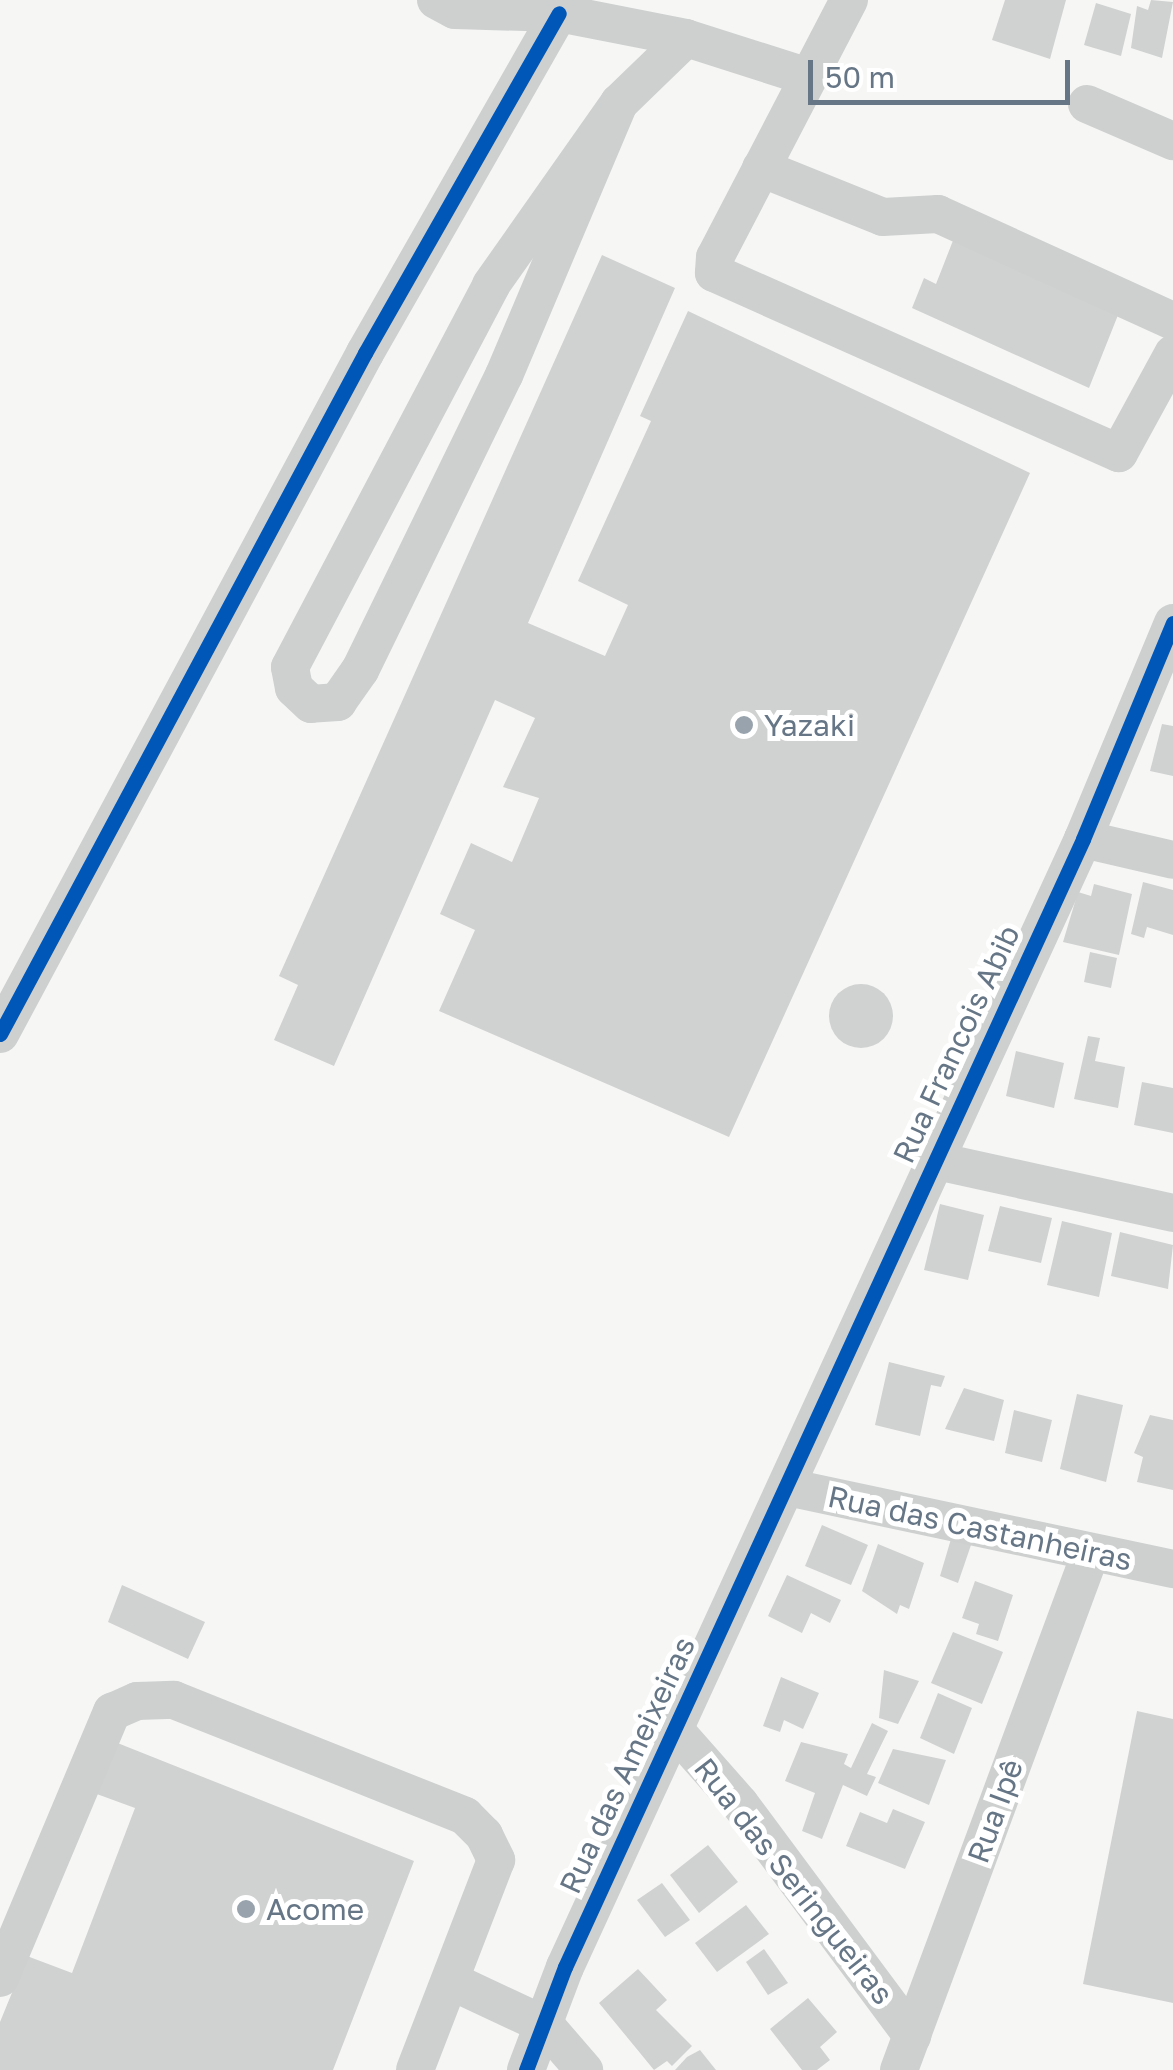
<!DOCTYPE html>
<html>
<head>
<meta charset="utf-8">
<style>
	body { margin:0 }
	#map { position:relative; width:1173px; height:2070px; overflow:hidden; background:#f6f7f5; font-family:"Golos Text",sans-serif }
	div>[style] { position:absolute }
	[style*='--x'] { left:calc(var(--x)*1px); top:calc(var(--y)*1px); width:calc(var(--w)*1px); rotate:calc(var(--a)*1deg) }
	.building>* { inset:0; background:#d0d1d1 }
	.round { border-radius:50% }
	.minor>* { height:38px; margin:-19px; padding:0 19px; transform-origin:19px; border-radius:19px; background:#ced0d0 }
	.cycleway>* { height:15px; margin:-7.5px; padding:0 7.5px; transform-origin:7.5px; border-radius:7.5px; background:#0057b8 }
	.dots>* { width:28px; height:28px; translate:-50% -50%; box-sizing:border-box; border:5px solid #fff; border-radius:50% }
	span { translate:-50% -50%; white-space:nowrap; text-align:center; line-height:1.15; -webkit-text-stroke:10px #fff; paint-order:stroke }
	.poi-label { font-size:30px; color:#667686 }
	.left { translate:0 -50%; text-align:left }
	.street-label { font-size:30px; color:#667686 }
	.scale { position:absolute; left:808px; top:60px; width:262px; height:45px; box-sizing:border-box; border:5px solid #667686; border-top:0; padding-left:12px; font-size:30px; line-height:35px; white-space:nowrap; color:#667686; -webkit-text-stroke:8px #fff; paint-order:stroke }
</style>
</head>
<body>
<div id="map">
	<div class="building">
		<div style="clip-path:polygon(1005px 0,1066px 0,1050px 59px,992px 40px)"></div>
		<div style="clip-path:polygon(1151px 0,1173px 2px,1162px 58px,1131px 48px,1137px 6px,1148px 10px)"></div>
		<div style="clip-path:polygon(1096px 3px,1131px 14px,1121px 56px,1084px 45px)"></div>
		<div style="clip-path:polygon(954px 238px,1120px 310px,1089px 388px,912px 308px,924px 278px,936px 284px)"></div>
		<div style="clip-path:polygon(602px 255px,675px 288px,528px 623px,605px 656px,628px 605px,578px 581px,651px 421px,640px 416px,688px 311px,1030px 473px,729px 1137px,439px 1011px,475px 930px,440px 914px,471px 843px,512px 862px,539px 798px,503px 787px,535px 718px,495px 700px,334px 1066px,274px 1040px,298px 985px,279px 976px)"></div>
		<div style="clip-path:polygon(1162px 724px,1173px 726px,1173px 776px,1150px 771px)"></div>
		<div style="clip-path:polygon(1143px 882px,1173px 890px,1173px 935px,1147px 927px,1144px 938px,1131px 934px)"></div>
		<div style="clip-path:polygon(1094px 884px,1132px 894px,1119px 955px,1063px 942px,1078px 892px,1091px 896px)"></div>
		<div style="clip-path:polygon(1090px 952px,1117px 958px,1111px 988px,1084px 982px)"></div>
		<div class="round" style="left:829px;top:984px;width:64px;height:64px"></div>
		<div style="clip-path:polygon(1088px 1036px,1100px 1038px,1095px 1061px,1125px 1067px,1118px 1108px,1074px 1099px)"></div>
		<div style="clip-path:polygon(1016px 1051px,1064px 1063px,1054px 1108px,1006px 1096px)"></div>
		<div style="clip-path:polygon(1142px 1082px,1173px 1088px,1173px 1133px,1134px 1125px)"></div>
		<div style="clip-path:polygon(940px 1204px,984px 1215px,968px 1280px,924px 1270px)"></div>
		<div style="clip-path:polygon(1000px 1206px,1052px 1218px,1041px 1263px,988px 1251px)"></div>
		<div style="clip-path:polygon(1062px 1221px,1112px 1233px,1099px 1297px,1047px 1285px)"></div>
		<div style="clip-path:polygon(1120px 1232px,1173px 1245px,1168px 1289px,1111px 1276px)"></div>
		<div style="clip-path:polygon(889px 1362px,945px 1376px,941px 1387px,931px 1385px,920px 1436px,875px 1425px)"></div>
		<div style="clip-path:polygon(964px 1388px,1004px 1400px,994px 1441px,945px 1429px)"></div>
		<div style="clip-path:polygon(1077px 1394px,1123px 1405px,1106px 1482px,1060px 1469px)"></div>
		<div style="clip-path:polygon(1014px 1410px,1052px 1420px,1042px 1462px,1005px 1453px)"></div>
		<div style="clip-path:polygon(1150px 1415px,1173px 1420px,1173px 1490px,1137px 1482px,1143px 1457px,1134px 1453px)"></div>
		<div style="clip-path:polygon(822px 1525px,868px 1545px,851px 1585px,805px 1566px)"></div>
		<div style="clip-path:polygon(951px 1539px,971px 1545px,958px 1583px,940px 1576px)"></div>
		<div style="clip-path:polygon(878px 1544px,924px 1563px,909px 1609px,900px 1605px,897px 1614px,862px 1591px)"></div>
		<div style="clip-path:polygon(787px 1575px,841px 1600px,830px 1623px,811px 1613px,802px 1633px,768px 1616px)"></div>
		<div style="clip-path:polygon(975px 1581px,1013px 1595px,998px 1641px,976px 1634px,979px 1624px,962px 1618px)"></div>
		<div style="clip-path:polygon(122px 1585px,205px 1622px,188px 1659px,108px 1622px)"></div>
		<div style="clip-path:polygon(953px 1632px,1003px 1652px,982px 1704px,931px 1683px)"></div>
		<div style="clip-path:polygon(884px 1670px,919px 1681px,898px 1724px,879px 1718px)"></div>
		<div style="clip-path:polygon(781px 1677px,819px 1693px,803px 1729px,784px 1720px,780px 1732px,763px 1726px)"></div>
		<div style="clip-path:polygon(938px 1693px,972px 1708px,954px 1754px,920px 1738px)"></div>
		<div style="clip-path:polygon(1137px 1711px,1173px 1719px,1173px 2003px,1083px 1984px)"></div>
		<div style="clip-path:polygon(872px 1723px,888px 1731px,867px 1774px,876px 1777px,867px 1796px,843px 1785px,822px 1839px,802px 1831px,815px 1793px,785px 1781px,801px 1742px,848px 1754px,844px 1764px,851px 1768px)"></div>
		<div style="clip-path:polygon(115px 1742px,414px 1861px,333px 2070px,0 2070px,0 2022px,27px 1956px,72px 1973px,135px 1808px,94px 1793px)"></div>
		<div style="clip-path:polygon(893px 1749px,946px 1760px,929px 1805px,878px 1783px)"></div>
		<div style="clip-path:polygon(893px 1809px,925px 1822px,905px 1869px,846px 1846px,860px 1812px,887px 1823px)"></div>
		<div style="clip-path:polygon(708px 1845px,738px 1882px,699px 1913px,670px 1875px)"></div>
		<div style="clip-path:polygon(662px 1883px,690px 1920px,665px 1937px,637px 1900px)"></div>
		<div style="clip-path:polygon(746px 1905px,769px 1934px,717px 1972px,695px 1943px)"></div>
		<div style="clip-path:polygon(764px 1949px,788px 1983px,768px 1995px,746px 1962px)"></div>
		<div style="clip-path:polygon(638px 1969px,667px 2000px,656px 2010px,692px 2046px,672px 2066px,667px 2061px,654px 2070px,599px 2003px)"></div>
		<div style="clip-path:polygon(808px 1998px,837px 2032px,820px 2047px,830px 2060px,817px 2070px,802px 2070px,770px 2029px)"></div>
		<div style="clip-path:polygon(700px 2050px,716px 2070px,675px 2070px,687px 2057px)"></div>
	</div>
	<div class="minor">
		<div style="--x:436;--y:0;--w:21;--a:28"></div>
		<div style="--x:455;--y:10;--w:104;--a:1.7"></div>
		<div style="--x:559;--y:13;--w:129;--a:11.1"></div>
		<div style="--x:686;--y:38;--w:128;--a:17.7"></div>
		<div style="--x:849;--y:0;--w:290;--a:117.5"></div>
		<div style="--x:715;--y:257;--w:16;--a:94"></div>
		<div style="--x:714;--y:273;--w:443;--a:24"></div>
		<div style="--x:1119;--y:453;--w:113;--a:-61.4"></div>
		<div style="--x:619;--y:103;--w:295;--a:112.9"></div>
		<div style="--x:504;--y:375;--w:328;--a:116"></div>
		<div style="--x:360;--y:670;--w:39;--a:125"></div>
		<div style="--x:338;--y:702;--w:27;--a:176"></div>
		<div style="--x:311;--y:704;--w:23;--a:-137"></div>
		<div style="--x:294;--y:688;--w:21;--a:-101"></div>
		<div style="--x:290;--y:667;--w:432;--a:-62.2"></div>
		<div style="--x:491;--y:285;--w:223;--a:-54.9"></div>
		<div style="--x:619;--y:103;--w:93;--a:-44.1"></div>
		<div style="--x:1087;--y:104;--w:94;--a:23.3"></div>
		<div style="--x:761;--y:168;--w:131;--a:21.9"></div>
		<div style="--x:883;--y:217;--w:55;--a:-3.1"></div>
		<div style="--x:938;--y:214;--w:258;--a:24.5"></div>
		<div style="--x:1083;--y:839;--w:92;--a:13.1"></div>
		<div style="--x:0;--y:1034;--w:773;--a:-61.81"></div>
		<div style="--x:365;--y:353;--w:391;--a:-60.3"></div>
		<div style="--x:932;--y:1160;--w:247;--a:12.4"></div>
		<div style="--x:787;--y:1487;--w:395;--a:12"></div>
		<div style="--x:673;--y:1728;--w:101;--a:48.6"></div>
		<div style="--x:740;--y:1804;--w:289;--a:53.4"></div>
		<div style="--x:0;--y:1978;--w:289;--a:-67.2"></div>
		<div style="--x:112;--y:1712;--w:27;--a:-24"></div>
		<div style="--x:137;--y:1701;--w:37;--a:-2"></div>
		<div style="--x:174;--y:1700;--w:313;--a:21.7"></div>
		<div style="--x:465;--y:1816;--w:27;--a:45"></div>
		<div style="--x:484;--y:1835;--w:28;--a:64"></div>
		<div style="--x:496;--y:1860;--w:225;--a:111.1"></div>
		<div style="--x:453;--y:1982;--w:102;--a:25.1"></div>
		<div style="--x:545;--y:2025;--w:60;--a:49.1"></div>
		<div style="--x:526;--y:2070;--w:110;--a:-69.3"></div>
		<div style="--x:565;--y:1967;--w:1241;--a:-65.33"></div>
		<div style="--x:1083;--y:839;--w:234;--a:-67.4"></div>
		<div style="--x:899;--y:2070;--w:552;--a:-69.66"></div>
	</div>
	<div class="cycleway">
		<div style="--x:0;--y:1034;--w:773;--a:-61.81"></div>
		<div style="--x:365;--y:353;--w:391;--a:-60.3"></div>
		<div style="--x:526;--y:2070;--w:110;--a:-69.3"></div>
		<div style="--x:565;--y:1967;--w:1241;--a:-65.33"></div>
		<div style="--x:1083;--y:839;--w:234;--a:-67.4"></div>
	</div>
	<div class="dots">
		<div style="left:744px;top:725px;background:#98a3ad"></div>
		<div style="left:246px;top:1909px;background:#98a3ad"></div>
	</div>
	<div class="poi-label">
		<span class="left" style="left:764px;top:725px">Yazaki</span>
		<span class="left" style="left:266px;top:1909px">Acome</span>
	</div>
	<div class="street-label">
		<span style="left:956px;top:1044px;rotate:-65deg">Rua Francois Abib</span>
		<span style="left:980px;top:1528px;rotate:12deg">Rua das Castanheiras</span>
		<span style="left:627px;top:1765px;rotate:-65deg">Rua das Ameixeiras</span>
		<span style="left:995px;top:1811px;rotate:-70deg">Rua Ipê</span>
		<span style="left:794px;top:1881px;rotate:52deg">Rua das Seringueiras</span>
	</div>
	<div class="scale">50 m</div>
</div>
</body>
</html>
